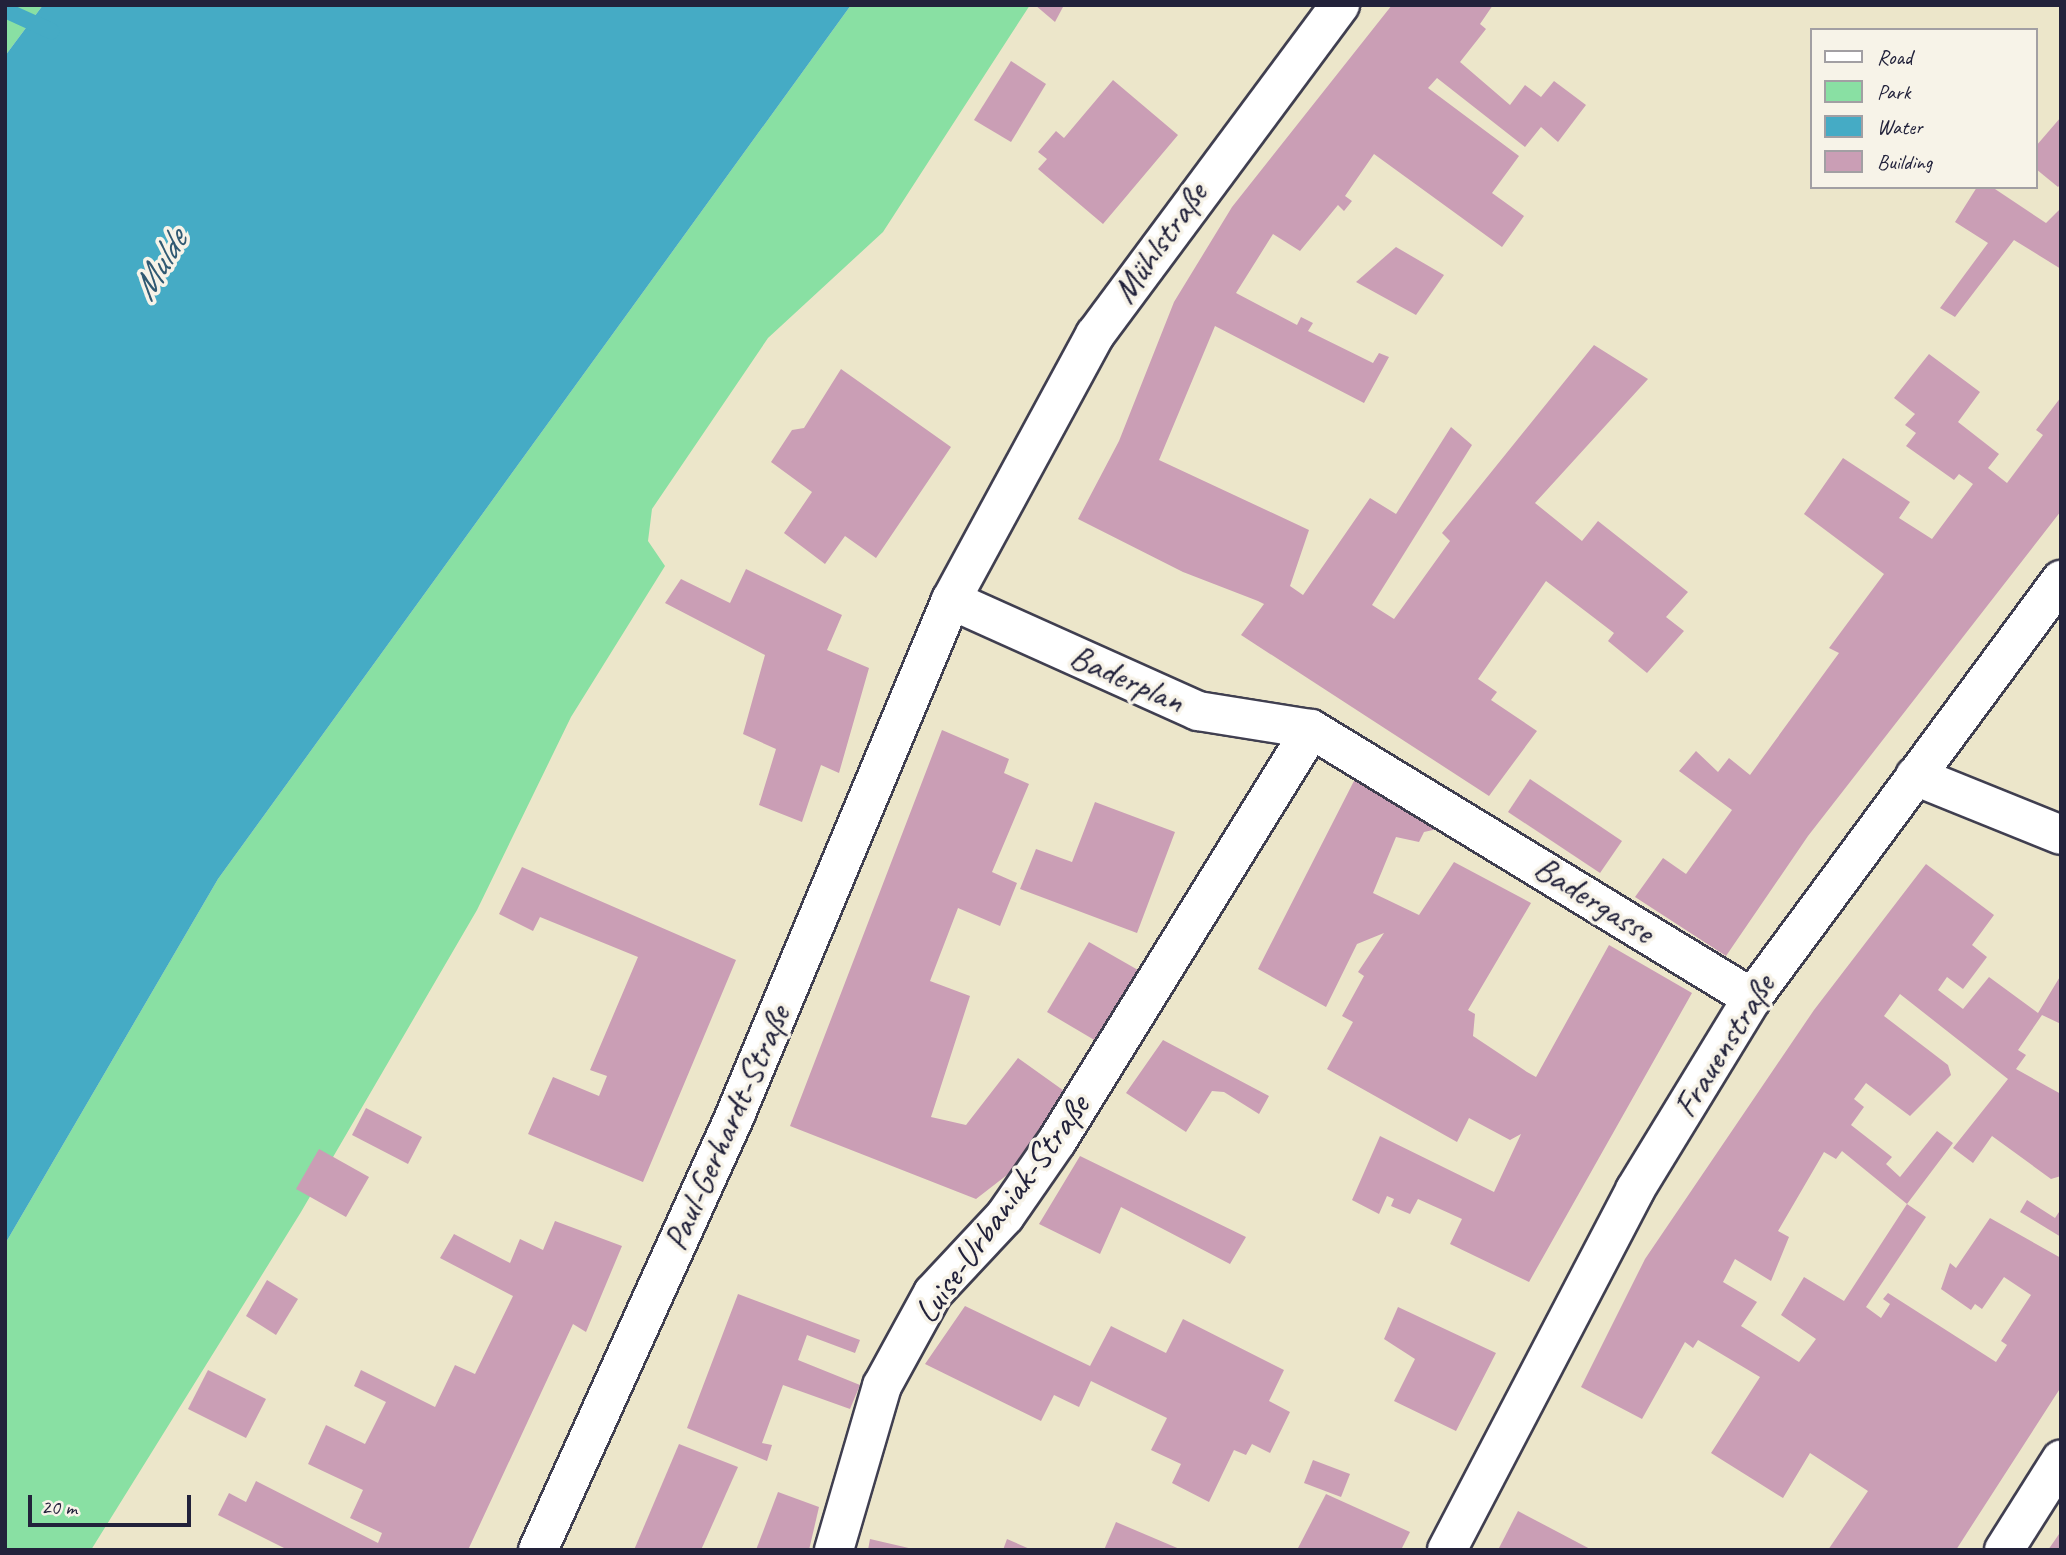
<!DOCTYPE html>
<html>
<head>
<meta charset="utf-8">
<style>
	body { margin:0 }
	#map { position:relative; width:2066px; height:1555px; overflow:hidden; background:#ece6ca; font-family:Caveat,sans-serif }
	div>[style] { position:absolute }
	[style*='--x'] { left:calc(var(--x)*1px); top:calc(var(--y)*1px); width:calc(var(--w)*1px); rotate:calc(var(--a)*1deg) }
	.green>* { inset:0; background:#89e0a3 }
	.water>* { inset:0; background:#45abc5 }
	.stream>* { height:16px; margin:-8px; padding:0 8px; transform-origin:8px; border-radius:8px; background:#45abc5 }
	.building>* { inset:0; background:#ca9eb5 }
	.roads { filter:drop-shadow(2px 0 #403f50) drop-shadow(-2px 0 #403f50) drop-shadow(0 2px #403f50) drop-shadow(0 -2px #403f50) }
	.street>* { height:38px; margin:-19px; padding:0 19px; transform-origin:19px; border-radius:19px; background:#fff }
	span { translate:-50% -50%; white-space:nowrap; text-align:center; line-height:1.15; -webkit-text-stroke:7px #f7f3e8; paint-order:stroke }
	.street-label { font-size:35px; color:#22223b }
	.water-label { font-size:37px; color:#305972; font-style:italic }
	.frame { position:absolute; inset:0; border:7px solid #22223b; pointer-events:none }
	.legend { position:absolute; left:1810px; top:28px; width:228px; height:161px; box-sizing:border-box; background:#f7f3e8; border:2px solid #a29fa3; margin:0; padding:9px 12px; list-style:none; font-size:21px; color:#22223b }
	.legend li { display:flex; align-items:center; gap:14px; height:35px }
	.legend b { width:35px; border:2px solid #a29fa3 }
	.scale { position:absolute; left:28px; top:1495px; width:163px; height:32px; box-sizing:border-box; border:4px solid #22223b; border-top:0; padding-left:9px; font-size:21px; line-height:24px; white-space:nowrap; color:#22223b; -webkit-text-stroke:5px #f7f3e8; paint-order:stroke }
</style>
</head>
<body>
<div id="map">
	<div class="green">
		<div style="clip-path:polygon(5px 5px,43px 5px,5px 56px)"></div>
		<div style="clip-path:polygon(851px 5px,1030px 5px,883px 232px,768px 338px,652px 509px,648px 541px,665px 566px,571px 717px,477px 910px,301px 1212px,91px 1550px,5px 1550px,5px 1244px,218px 879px)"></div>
	</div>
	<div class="water">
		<div style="clip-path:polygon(43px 5px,851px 5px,218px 879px,5px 1244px,5px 56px)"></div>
	</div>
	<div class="stream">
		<div style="--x:5;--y:10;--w:51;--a:24.5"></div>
	</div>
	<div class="building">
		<div style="clip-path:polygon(1035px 5px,1064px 5px,1055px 22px)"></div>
		<div style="clip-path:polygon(1392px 5px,1493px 5px,1480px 24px,1486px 29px,1460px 62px,1510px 105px,1525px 85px,1541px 97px,1554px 81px,1586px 105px,1558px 142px,1541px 127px,1525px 147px,1437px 78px,1428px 88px,1519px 156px,1492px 193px,1524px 216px,1502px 247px,1374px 154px,1345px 196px,1352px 201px,1344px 211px,1338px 205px,1300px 251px,1273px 234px,1236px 293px,1297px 325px,1301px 317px,1313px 323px,1308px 331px,1373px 363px,1379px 353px,1389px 357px,1364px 403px,1215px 326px,1159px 460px,1309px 530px,1290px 586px,1303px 595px,1370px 498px,1396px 514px,1451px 427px,1472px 445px,1372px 605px,1394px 619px,1450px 541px,1442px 533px,1594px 345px,1648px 379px,1535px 503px,1582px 541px,1598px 521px,1688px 592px,1666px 617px,1684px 631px,1647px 673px,1608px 641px,1614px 633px,1546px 581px,1478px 679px,1497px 692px,1491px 700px,1537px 731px,1489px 796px,1241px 635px,1264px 604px,1258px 601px,1183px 572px,1078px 519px,1119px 441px,1174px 302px,1232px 207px)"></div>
		<div style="clip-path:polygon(1011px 61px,1046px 84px,1011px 142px,974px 120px)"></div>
		<div style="clip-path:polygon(1113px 80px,1178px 135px,1103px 224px,1038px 169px,1047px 159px,1038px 152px,1056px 131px,1064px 138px)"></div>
		<div style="clip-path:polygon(2061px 117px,2061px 184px,2058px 187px,2036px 169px,2036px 146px)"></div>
		<div style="clip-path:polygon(1977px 187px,1992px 187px,2046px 223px,2061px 208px,2061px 269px,2014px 240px,1955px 317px,1940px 308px,1988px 243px,1955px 222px)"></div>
		<div style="clip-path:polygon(1396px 247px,1444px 275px,1416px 315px,1356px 282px)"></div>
		<div style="clip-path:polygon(1929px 354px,1980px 392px,1958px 422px,1999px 454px,1988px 468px,2007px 483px,2043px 435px,2036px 430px,2061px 397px,2061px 511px,1808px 836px,1726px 956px,1635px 897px,1663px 858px,1686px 874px,1732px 810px,1679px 771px,1696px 751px,1718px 772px,1729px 758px,1750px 775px,1839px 653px,1829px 648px,1884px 574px,1804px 514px,1843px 458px,1910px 502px,1899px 518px,1932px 539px,1973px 484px,1959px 474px,1954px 480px,1906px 446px,1916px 433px,1905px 425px,1915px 414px,1894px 398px)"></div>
		<div style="clip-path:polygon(841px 369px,951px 447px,876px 558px,845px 536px,825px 564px,784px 533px,812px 492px,771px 462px,792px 430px,804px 428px)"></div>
		<div style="clip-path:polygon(746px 569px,842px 615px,827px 650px,869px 668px,839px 773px,821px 765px,802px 822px,759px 805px,776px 749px,743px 734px,765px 655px,665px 603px,681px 579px,730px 603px)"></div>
		<div style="clip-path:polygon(942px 730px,1009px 759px,1004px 773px,1029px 784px,992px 872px,1017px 883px,1000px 926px,958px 908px,930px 981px,970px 996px,931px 1117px,966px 1125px,1018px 1058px,1067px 1093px,1016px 1168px,976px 1199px,790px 1126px)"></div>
		<div style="clip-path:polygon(1356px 777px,1442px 828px,1424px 832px,1419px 842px,1396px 837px,1373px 893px,1419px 915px,1454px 862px,1531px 903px,1468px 1010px,1475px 1014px,1473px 1036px,1527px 1072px,1536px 1077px,1609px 945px,1692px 993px,1529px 1282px,1450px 1244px,1462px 1219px,1418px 1199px,1410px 1214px,1391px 1206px,1394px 1199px,1387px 1196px,1379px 1214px,1352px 1200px,1380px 1136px,1494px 1192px,1521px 1134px,1510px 1140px,1469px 1118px,1457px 1142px,1327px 1069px,1353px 1022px,1342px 1016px,1364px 976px,1358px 972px,1384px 933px,1357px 944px,1326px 1007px,1258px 969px)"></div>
		<div style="clip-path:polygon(1530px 779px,1622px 841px,1600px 873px,1508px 812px)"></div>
		<div style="clip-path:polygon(1095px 802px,1175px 832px,1137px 933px,1020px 889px,1036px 849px,1072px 862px)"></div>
		<div style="clip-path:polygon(evenodd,1926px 864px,1994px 915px,1972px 945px,1987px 957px,1963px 989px,1947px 977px,1938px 990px,1963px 1009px,1989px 977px,2038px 1013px,2061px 975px,2061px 1024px,2042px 1015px,2018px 1050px,2026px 1055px,2016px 1069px,2061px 1094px,2061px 1176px,2051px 1179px,1992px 1136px,1973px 1163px,1953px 1148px,2008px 1079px,1900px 994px,1884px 1016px,1948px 1065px,1951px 1075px,1910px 1116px,1866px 1083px,1854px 1099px,1864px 1107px,1851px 1125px,1892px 1157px,1886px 1164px,1900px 1177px,1937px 1131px,1953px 1143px,1907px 1204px,1926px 1217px,1866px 1307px,1881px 1318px,1890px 1304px,1883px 1299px,1888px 1293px,1996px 1362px,2007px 1345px,2001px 1341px,2031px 1295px,2004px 1277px,1982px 1309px,1975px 1304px,1971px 1310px,1941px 1289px,1950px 1263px,1956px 1268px,1990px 1218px,2061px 1258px,2061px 1387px,1956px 1550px,1828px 1550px,1868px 1491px,1810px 1453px,1783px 1498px,1711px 1453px,1760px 1377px,1698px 1340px,1693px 1348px,1685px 1342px,1642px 1419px,1581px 1387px,1645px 1259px,1814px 1010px,1926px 864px,1842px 1151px,1907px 1204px,1844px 1301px,1804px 1277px,1781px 1315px,1816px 1339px,1799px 1362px,1741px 1326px,1757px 1302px,1723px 1282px,1735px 1259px,1771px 1281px,1789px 1237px,1778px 1231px,1824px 1152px,1836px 1159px,1842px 1151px)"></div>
		<div style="clip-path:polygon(522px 867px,736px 960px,643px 1182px,528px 1134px,553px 1077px,599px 1096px,607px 1076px,590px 1070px,638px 957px,540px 917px,533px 931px,499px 914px)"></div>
		<div style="clip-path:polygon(1089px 942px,1138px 970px,1096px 1041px,1047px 1012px)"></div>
		<div style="clip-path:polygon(1163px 1040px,1269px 1096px,1259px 1114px,1224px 1092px,1212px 1091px,1186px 1132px,1126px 1093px)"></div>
		<div style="clip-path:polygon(366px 1108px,422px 1137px,408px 1164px,352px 1135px)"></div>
		<div style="clip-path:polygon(319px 1149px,369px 1177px,346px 1217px,296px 1189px)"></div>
		<div style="clip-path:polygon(1080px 1156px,1246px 1237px,1230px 1264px,1121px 1207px,1100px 1254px,1039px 1224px)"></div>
		<div style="clip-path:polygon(2027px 1200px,2055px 1218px,2061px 1209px,2061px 1237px,2020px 1212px)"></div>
		<div style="clip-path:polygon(555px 1221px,622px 1246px,586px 1332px,573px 1324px,468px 1550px,288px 1550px,218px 1515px,229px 1493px,246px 1502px,256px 1481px,378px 1543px,382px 1533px,350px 1518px,363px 1490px,308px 1464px,326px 1425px,365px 1444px,386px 1402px,354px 1386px,361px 1370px,435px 1407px,455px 1365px,475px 1374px,513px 1296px,440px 1258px,454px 1234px,510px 1263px,520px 1239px,543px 1250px)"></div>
		<div style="clip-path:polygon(267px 1280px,298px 1299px,276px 1335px,246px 1316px)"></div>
		<div style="clip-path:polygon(738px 1294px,860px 1340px,855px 1353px,807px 1335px,798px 1360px,860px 1385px,850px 1409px,783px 1385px,762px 1443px,772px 1445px,767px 1461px,687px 1428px)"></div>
		<div style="clip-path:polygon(965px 1306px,1090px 1366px,1111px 1326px,1166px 1353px,1183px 1319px,1284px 1370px,1269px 1401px,1290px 1412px,1270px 1453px,1252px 1444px,1246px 1455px,1234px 1450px,1209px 1502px,1172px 1483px,1181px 1464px,1151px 1450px,1167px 1418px,1091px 1381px,1079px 1407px,1054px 1395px,1041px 1421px,925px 1364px)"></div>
		<div style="clip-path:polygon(1398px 1307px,1496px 1353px,1456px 1431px,1394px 1401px,1415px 1359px,1384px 1339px)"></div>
		<div style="clip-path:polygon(208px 1370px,266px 1399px,246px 1438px,188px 1409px)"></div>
		<div style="clip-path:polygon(679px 1444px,738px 1467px,701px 1550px,634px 1550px)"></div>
		<div style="clip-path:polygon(1313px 1460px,1350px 1474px,1341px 1497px,1304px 1483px)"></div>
		<div style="clip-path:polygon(778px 1492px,819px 1507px,809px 1550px,756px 1550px)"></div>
		<div style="clip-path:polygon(1326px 1494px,1410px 1532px,1401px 1550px,1297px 1550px)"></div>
		<div style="clip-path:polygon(1518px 1511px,1592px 1550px,1498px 1550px)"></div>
		<div style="clip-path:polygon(1116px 1522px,1182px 1550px,1104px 1550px)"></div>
		<div style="clip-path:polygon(2061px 1531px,2061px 1550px,2048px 1550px,2055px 1540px)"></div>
		<div style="clip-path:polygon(870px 1539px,913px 1549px,912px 1550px,868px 1550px)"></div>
		<div style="clip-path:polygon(1007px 1539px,1032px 1550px,1003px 1550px)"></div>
	</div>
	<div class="roads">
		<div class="street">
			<div style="--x:951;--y:600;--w:271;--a:24.2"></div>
			<div style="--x:1198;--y:711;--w:114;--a:9.1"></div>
			<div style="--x:1311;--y:729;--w:517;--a:31.38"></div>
			<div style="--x:1915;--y:776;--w:157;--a:22"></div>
			<div style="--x:538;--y:1550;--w:480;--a:-65.6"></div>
			<div style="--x:736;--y:1113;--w:556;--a:-67.26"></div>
			<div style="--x:951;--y:600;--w:302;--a:-61.5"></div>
			<div style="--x:1095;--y:335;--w:411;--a:-53.4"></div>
			<div style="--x:834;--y:1550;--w:171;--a:-73.7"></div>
			<div style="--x:882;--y:1386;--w:106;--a:-61.3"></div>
			<div style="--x:933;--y:1293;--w:105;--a:-46.9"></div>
			<div style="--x:1005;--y:1216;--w:91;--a:-55.3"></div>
			<div style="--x:1057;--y:1141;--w:484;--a:-58.3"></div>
			<div style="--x:1447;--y:1550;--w:406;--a:-62.4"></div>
			<div style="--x:1635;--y:1190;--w:225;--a:-58.6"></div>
			<div style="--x:1752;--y:998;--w:520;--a:-53.53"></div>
			<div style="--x:2004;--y:1550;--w:107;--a:-57.7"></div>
		</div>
	</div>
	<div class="street-label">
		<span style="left:1160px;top:243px;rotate:-55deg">Mühlstraße</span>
		<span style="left:1127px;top:679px;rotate:24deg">Baderplan</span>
		<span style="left:1594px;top:900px;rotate:32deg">Badergasse</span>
		<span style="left:1724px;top:1046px;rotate:-58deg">Frauenstraße</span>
		<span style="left:727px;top:1128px;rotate:-66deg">Paul-Gerhardt-Straße</span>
		<span style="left:1002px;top:1209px;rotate:-54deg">Luise-Urbaniak-Straße</span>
	</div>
	<div class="water-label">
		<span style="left:159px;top:265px;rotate:-59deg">Mulde</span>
	</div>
	<div class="frame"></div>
	<ul class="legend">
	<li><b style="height:9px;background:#fff"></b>Road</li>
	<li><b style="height:19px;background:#89e0a3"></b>Park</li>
	<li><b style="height:19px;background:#45abc5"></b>Water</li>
	<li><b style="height:19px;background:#ca9eb5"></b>Building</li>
	</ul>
	<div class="scale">20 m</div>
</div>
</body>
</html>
